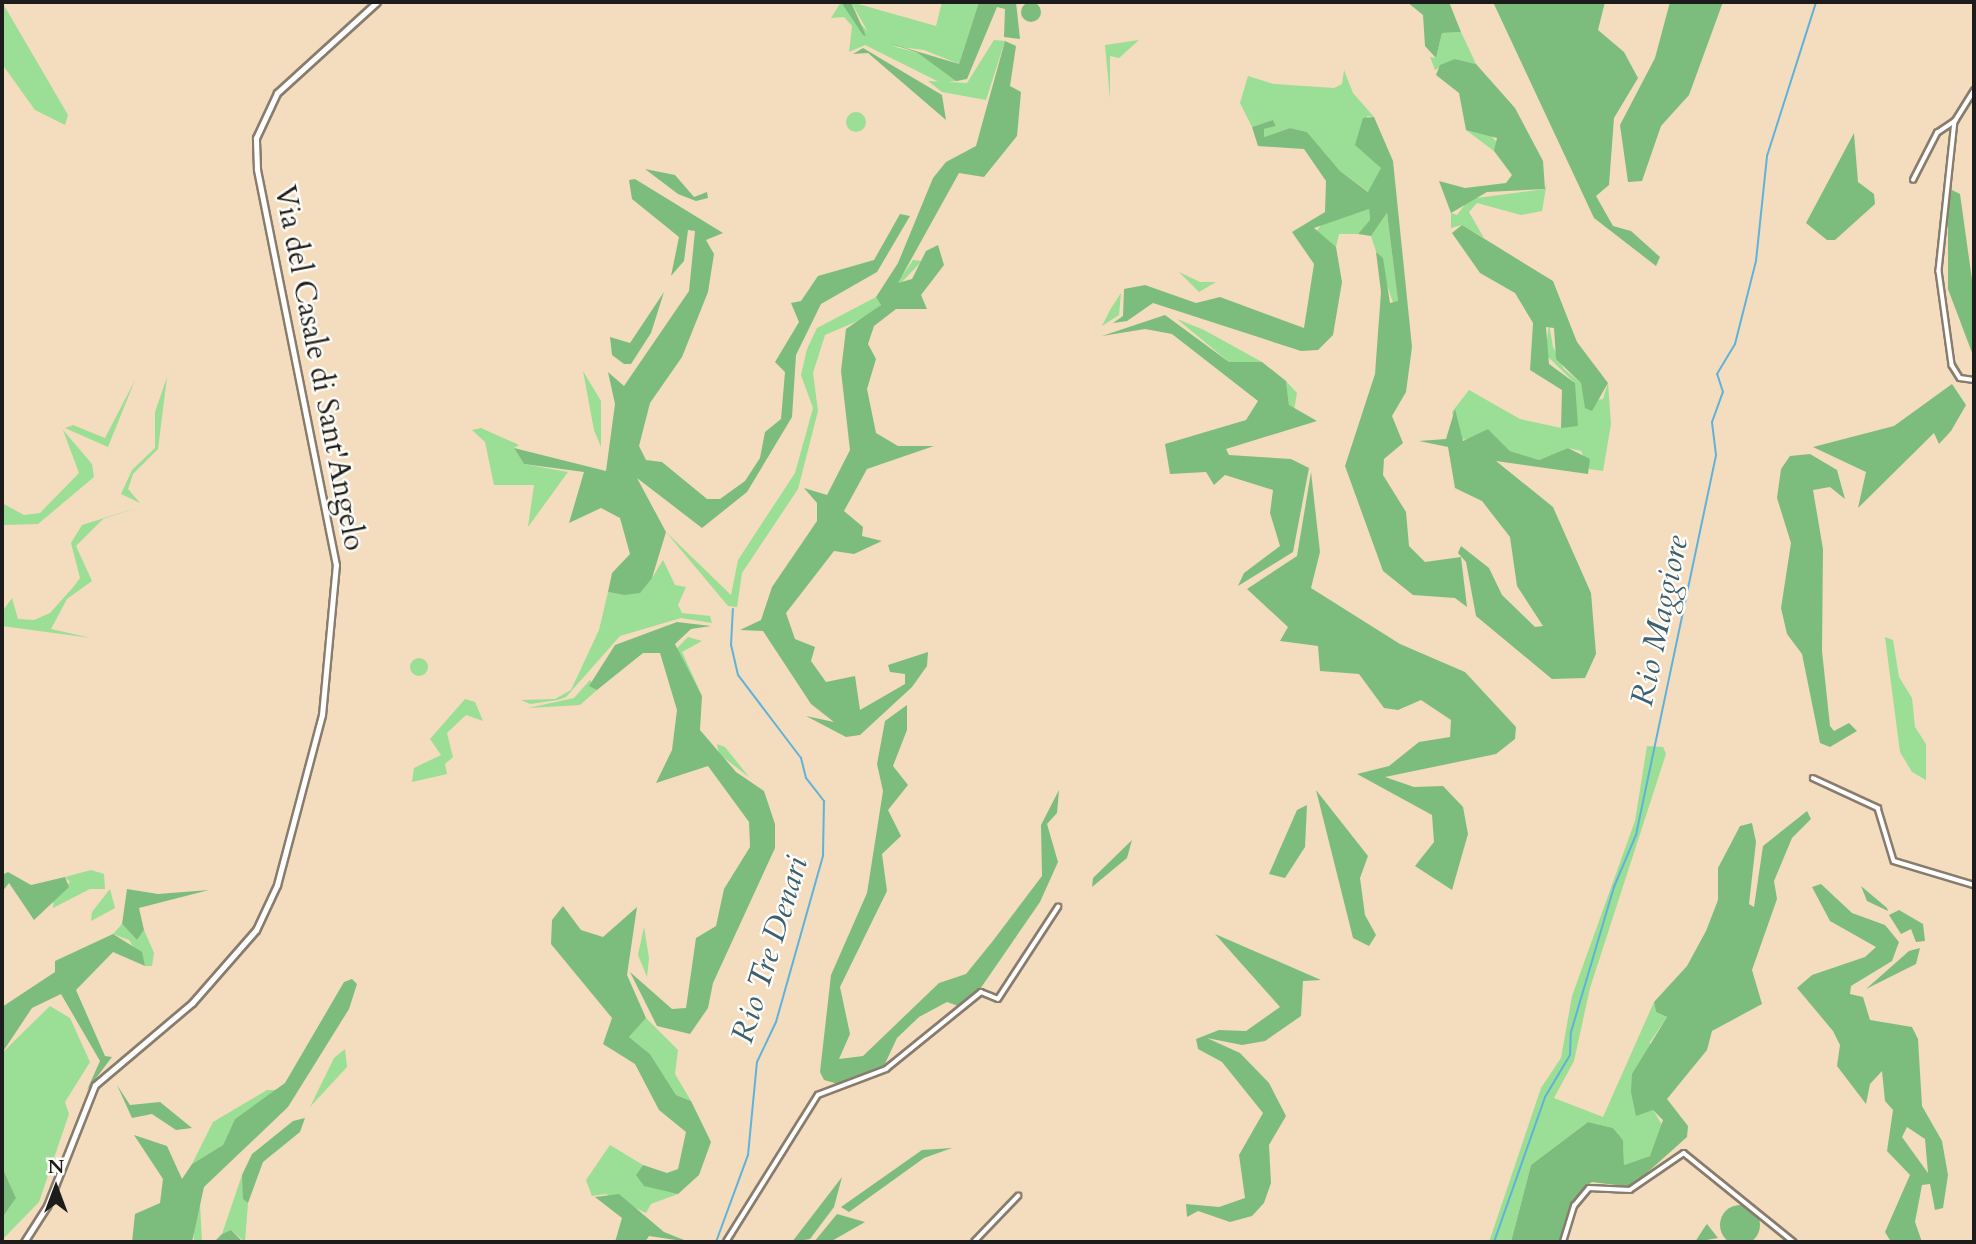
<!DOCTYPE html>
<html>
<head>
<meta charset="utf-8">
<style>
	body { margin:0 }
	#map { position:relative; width:1976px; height:1244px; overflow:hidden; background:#f4dcbe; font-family:Cardo,serif }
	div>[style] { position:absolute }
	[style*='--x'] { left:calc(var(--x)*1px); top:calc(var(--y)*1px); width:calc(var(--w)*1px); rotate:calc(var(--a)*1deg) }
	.green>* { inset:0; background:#9bde95 }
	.round { border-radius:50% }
	.forest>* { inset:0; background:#7cbd7e }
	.stream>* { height:2px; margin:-1px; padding:0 1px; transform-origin:1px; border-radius:1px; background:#5fb2da }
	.roads { filter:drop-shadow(2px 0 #887c6d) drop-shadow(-2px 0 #887c6d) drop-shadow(0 2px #887c6d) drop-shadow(0 -2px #887c6d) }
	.street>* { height:3.5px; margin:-1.75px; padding:0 1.75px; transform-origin:1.75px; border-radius:1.75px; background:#fff }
	.secondary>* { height:5px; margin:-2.5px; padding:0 2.5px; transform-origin:2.5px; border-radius:2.5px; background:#fff }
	span { translate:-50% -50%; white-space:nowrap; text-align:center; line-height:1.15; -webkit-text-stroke:5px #fdfcf7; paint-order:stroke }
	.street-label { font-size:30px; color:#1c1c1c }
	.water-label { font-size:32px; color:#3a6071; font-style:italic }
	.frame { position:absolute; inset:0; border:4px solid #1c1c1c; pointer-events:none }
	.north { position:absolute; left:21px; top:1153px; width:70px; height:70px; -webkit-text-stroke:5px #fdfcf7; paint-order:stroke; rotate:0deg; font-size:19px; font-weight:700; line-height:28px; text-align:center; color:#1c1c1c }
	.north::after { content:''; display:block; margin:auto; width:24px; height:32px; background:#1c1c1c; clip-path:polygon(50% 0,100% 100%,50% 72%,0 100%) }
</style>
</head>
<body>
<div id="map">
	<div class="green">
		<div style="clip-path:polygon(2px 2px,68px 115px,65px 125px,35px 110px,2px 64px)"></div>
		<div style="clip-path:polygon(841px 2px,868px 32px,851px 2px,936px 26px,942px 2px,979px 2px,959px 64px,924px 50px,892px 46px,918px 53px,963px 80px,941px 83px,865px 45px,849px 52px,852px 26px,844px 17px,831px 18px)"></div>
		<div style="clip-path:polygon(1461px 32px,1476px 64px,1455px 59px,1435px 70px,1430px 57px,1436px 58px,1442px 33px)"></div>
		<div style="clip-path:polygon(994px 40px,1005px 41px,986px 100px,942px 92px,928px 81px,967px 83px)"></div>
		<div style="clip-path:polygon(1139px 40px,1119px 58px,1110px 56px,1110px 99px,1105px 45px)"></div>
		<div style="clip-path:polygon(1344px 70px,1353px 93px,1374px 117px,1367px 116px,1381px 169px,1369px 192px,1340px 171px,1307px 132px,1290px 128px,1264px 137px,1264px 129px,1276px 126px,1273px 120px,1252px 127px,1240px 103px,1248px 76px,1274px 84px,1334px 88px,1342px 84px)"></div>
		<div class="round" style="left:846px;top:112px;width:20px;height:20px"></div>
		<div style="clip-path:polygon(1466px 130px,1488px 132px,1499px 145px,1494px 151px)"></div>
		<div style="clip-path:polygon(1547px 182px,1542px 211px,1521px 215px,1477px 203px,1469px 212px,1484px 238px,1462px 225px,1451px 228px,1451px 213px,1457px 215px,1469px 199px,1545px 189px)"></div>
		<div style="clip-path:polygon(1369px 209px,1370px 221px,1358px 234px,1339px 234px,1336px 247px,1314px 234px,1322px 224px)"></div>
		<div style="clip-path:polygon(1387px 213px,1398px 301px,1394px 306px,1371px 236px)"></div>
		<div style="clip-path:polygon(913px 260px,922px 261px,898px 286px,897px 283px)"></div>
		<div style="clip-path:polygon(1179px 272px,1200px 282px,1216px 282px,1199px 292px)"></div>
		<div style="clip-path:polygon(1121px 293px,1119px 315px,1102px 326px,1110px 310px)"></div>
		<div style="clip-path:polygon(876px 297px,881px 305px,867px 317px,825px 335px,813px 373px,818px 411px,798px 489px,742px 573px,737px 607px,728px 606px,666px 532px,731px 595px,738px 560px,795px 473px,813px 408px,801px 375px,807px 349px,817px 328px)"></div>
		<div style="clip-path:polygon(1177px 319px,1204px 330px,1262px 362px,1229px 362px)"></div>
		<div style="clip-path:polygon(1549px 324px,1553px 347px,1564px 369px,1581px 383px,1586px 402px,1603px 399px,1608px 383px,1611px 424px,1603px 471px,1589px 469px,1581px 451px,1568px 448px,1539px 460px,1510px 451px,1488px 429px,1473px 440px,1459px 439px,1452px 412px,1469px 390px,1520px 419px,1561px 428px,1574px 413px,1575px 383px,1545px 354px)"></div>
		<div style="clip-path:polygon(583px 371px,601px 401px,601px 447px,594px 430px)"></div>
		<div style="clip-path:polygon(167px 377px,158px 449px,133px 474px,128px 489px,140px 503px,121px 494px,132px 470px,155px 448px,155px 412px)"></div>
		<div style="clip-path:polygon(135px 380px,108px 447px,65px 428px,73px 425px,105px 438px)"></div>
		<div style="clip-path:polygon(1286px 381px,1297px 393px,1294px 410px,1289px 405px)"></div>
		<div style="clip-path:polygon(481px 428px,519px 445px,514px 448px,524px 464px,568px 472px,528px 527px,534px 485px,494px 485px,485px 442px,472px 430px)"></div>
		<div style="clip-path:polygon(63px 430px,92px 464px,94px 477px,38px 524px,2px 525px,2px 503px,24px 515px,40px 513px,79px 473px)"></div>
		<div style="clip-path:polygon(139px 507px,103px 519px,76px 546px,92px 581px,67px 599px,51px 629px,91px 638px,2px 626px,2px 612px,12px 598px,18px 619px,34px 620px,50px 613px,75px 585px,80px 578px,71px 543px,82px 525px)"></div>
		<div style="clip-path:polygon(663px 560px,675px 585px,686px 587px,678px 605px,682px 613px,710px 616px,712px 623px,681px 618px,620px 636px,566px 697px,558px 700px,530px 704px,521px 700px,555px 699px,571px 690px,599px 630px,608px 592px,624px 595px,652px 578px)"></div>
		<div style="clip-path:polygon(688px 637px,702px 641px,682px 652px,702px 696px,675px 650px)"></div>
		<div style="clip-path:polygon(1885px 637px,1893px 640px,1899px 677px,1912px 698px,1915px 727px,1926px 744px,1926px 780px,1912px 772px,1900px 752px)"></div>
		<div class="round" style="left:410px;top:658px;width:18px;height:18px"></div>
		<div style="clip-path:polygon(590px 680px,597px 690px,580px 705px,528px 708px,574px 698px)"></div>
		<div style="clip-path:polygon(465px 699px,475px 702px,483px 721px,466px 715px,447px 733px,453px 757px,445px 764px,447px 774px,412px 782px,414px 768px,441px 755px,430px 739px)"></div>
		<div style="clip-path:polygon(717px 744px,725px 747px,749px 777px,719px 754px)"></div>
		<div style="clip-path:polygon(1647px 746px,1663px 747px,1666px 754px,1590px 988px,1574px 1061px,1554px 1098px,1603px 1117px,1654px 1002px,1656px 1012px,1667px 1017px,1650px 1042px,1653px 1110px,1664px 1128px,1650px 1156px,1624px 1165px,1623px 1140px,1613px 1128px,1588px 1122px,1531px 1165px,1511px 1242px,1489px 1242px,1541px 1088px,1561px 1058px,1572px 996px,1635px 821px)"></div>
		<div style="clip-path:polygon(91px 870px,104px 874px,105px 889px,90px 889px,53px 908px,54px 896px,70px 882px,65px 877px)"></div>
		<div style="clip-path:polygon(110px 889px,115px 908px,91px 921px,92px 912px)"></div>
		<div style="clip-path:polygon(122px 924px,137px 940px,144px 930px,154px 953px,152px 966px,145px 966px,129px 940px,113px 934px)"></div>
		<div style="clip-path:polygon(644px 927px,649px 958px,647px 977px,638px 955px)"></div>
		<div style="clip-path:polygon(50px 1006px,70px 1018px,90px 1062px,65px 1102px,69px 1114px,39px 1202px,2px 1240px,2px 1218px,16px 1198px,2px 1167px,2px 1053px)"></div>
		<div style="clip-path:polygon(646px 1018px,678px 1050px,675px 1074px,691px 1101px,676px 1095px,650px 1054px,629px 1037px)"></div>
		<div style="clip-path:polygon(345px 1049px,347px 1067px,310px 1107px,334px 1058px)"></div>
		<div style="clip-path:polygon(267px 1090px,277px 1090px,235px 1119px,223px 1145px,192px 1164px,213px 1122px)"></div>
		<div style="clip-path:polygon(610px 1145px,643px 1165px,636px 1175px,678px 1194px,651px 1204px,646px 1213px,606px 1194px,592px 1196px,586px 1180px)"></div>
		<div style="clip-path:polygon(242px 1175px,248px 1203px,245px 1242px,231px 1230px,222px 1234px)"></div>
		<div style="clip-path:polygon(200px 1203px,202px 1242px,194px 1242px,193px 1217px)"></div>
	</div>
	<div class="forest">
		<div class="round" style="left:1021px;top:2px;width:20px;height:20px"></div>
		<div style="clip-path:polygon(841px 2px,851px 2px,866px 36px,863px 35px)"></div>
		<div style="clip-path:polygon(979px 2px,1016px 2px,1020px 39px,1004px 37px,1005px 9px,997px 7px,967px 79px,956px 81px,918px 53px,889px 43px,959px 64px)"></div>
		<div style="clip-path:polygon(1407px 2px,1449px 2px,1461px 32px,1442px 33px,1436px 58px,1425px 46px,1423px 15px)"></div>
		<div style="clip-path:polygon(1493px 2px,1605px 2px,1598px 30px,1624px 52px,1638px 78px,1614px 118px,1609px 185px,1596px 196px,1613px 226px,1631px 231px,1660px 257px,1656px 266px,1594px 218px)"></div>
		<div style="clip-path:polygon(1670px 2px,1723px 2px,1689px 95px,1661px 126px,1642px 181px,1628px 182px,1620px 125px,1655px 58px)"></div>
		<div style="clip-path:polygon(1005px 41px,1016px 46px,1010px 86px,1021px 92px,1017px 136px,984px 177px,959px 173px,898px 283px,912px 279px,926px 251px,938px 245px,944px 265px,921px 295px,927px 309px,896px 309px,874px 326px,868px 344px,876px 359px,867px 389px,876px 433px,898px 446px,934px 446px,867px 469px,844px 511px,863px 527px,862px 536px,882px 541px,854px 554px,834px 551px,786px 613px,795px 639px,815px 647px,811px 661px,826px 682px,855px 676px,860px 710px,905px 684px,905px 674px,890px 672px,888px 665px,928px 652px,927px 666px,912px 687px,860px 735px,846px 737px,806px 716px,834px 722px,811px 704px,763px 631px,740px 630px,761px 620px,772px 587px,817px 521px,817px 503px,804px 488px,827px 495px,850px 450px,841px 371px,846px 329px,881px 305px,876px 297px,898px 263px,933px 178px,946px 162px,976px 146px)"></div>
		<div style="clip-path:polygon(863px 48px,942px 95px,946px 120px,868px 53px,853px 54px)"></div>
		<div style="clip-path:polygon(1455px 59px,1476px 64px,1515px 108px,1543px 161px,1545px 189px,1487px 192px,1451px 213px,1439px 181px,1465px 188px,1506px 183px,1512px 175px,1494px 151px,1497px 138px,1466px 130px,1459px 93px,1436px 75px,1440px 65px)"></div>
		<div style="clip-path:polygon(1374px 117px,1393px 161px,1412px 347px,1406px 392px,1392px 416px,1403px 443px,1384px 459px,1383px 475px,1406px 512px,1409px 546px,1425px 562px,1461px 557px,1467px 607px,1455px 598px,1413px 595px,1383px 571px,1345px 466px,1375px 374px,1381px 292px,1376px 252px,1383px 258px,1390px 303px,1398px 301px,1387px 213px,1371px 236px,1358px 234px,1370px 220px,1369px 209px,1314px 228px,1336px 247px,1342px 282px,1333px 335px,1318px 350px,1301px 351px,1153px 303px,1127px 321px,1113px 323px,1123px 316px,1124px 289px,1145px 285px,1196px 303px,1220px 297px,1304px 328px,1314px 264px,1292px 232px,1325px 212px,1326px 181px,1304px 149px,1258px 146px,1252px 127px,1273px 120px,1276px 126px,1264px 129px,1264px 137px,1290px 128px,1307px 132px,1340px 171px,1368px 192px,1381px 168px,1355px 145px,1363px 118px)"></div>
		<div style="clip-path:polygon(1854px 133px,1858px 182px,1874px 194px,1875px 204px,1835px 240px,1827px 240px,1806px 223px)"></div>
		<div style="clip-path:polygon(645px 169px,675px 175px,694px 197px,707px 192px,708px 198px,696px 201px,678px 194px)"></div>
		<div style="clip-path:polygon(635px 179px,723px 233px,706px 240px,714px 254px,708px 292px,682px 357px,650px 403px,639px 446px,646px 460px,662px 462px,707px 499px,720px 499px,745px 481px,760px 458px,765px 432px,781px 419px,785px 372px,775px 362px,799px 322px,791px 303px,801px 301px,818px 276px,874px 260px,900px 214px,910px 216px,877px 272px,821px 304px,796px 355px,792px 417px,747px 492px,702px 528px,637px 478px,666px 532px,652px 578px,640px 593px,624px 595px,608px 592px,612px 573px,630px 554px,620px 518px,601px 508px,569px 523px,584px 472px,524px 464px,514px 448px,606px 471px,615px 404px,608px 372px,624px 386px,689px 291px,695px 231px,688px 230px,684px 261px,671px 276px,679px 237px,632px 199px,629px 180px)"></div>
		<div style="clip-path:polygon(1948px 188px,1960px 194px,1974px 294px,1974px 358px,1948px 289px)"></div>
		<div style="clip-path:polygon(1462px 225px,1553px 281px,1577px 342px,1608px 383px,1592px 411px,1585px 408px,1581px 383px,1556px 359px,1554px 328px,1546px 327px,1549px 364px,1575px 383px,1578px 426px,1561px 428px,1562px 390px,1530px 370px,1533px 323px,1515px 293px,1480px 273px,1452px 233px)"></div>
		<div style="clip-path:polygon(664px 292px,651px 333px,631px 364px,624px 364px,612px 355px,610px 337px,630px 343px)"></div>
		<div style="clip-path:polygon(1165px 315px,1229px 362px,1262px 362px,1286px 381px,1289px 405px,1317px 421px,1226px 449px,1229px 455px,1291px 459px,1309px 468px,1293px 552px,1238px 586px,1244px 573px,1280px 546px,1270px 513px,1273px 490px,1225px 475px,1214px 485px,1206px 472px,1170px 474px,1165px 444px,1246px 420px,1258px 401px,1172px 334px,1145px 329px,1102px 336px)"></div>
		<div style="clip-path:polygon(1952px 384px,1966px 405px,1951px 431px,1939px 444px,1934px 433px,1858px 508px,1866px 472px,1813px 447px,1894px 426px)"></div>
		<div style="clip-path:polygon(1455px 409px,1463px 441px,1488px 429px,1510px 451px,1539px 460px,1568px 448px,1590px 459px,1588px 474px,1496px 461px,1553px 507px,1591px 593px,1596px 654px,1585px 678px,1552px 679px,1476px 616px,1466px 562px,1458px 553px,1461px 546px,1489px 568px,1502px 595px,1535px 627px,1543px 626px,1517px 586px,1510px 537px,1482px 501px,1455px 488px,1448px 447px,1419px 441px,1446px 439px)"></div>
		<div style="clip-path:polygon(1810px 454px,1837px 470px,1845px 499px,1830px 487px,1813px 490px,1823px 549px,1822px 651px,1830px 726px,1834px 731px,1849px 723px,1857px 731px,1830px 747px,1820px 743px,1802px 654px,1787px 634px,1781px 608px,1791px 543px,1777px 498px,1781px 469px,1790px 456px)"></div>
		<div style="clip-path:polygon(1311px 472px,1320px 552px,1311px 588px,1400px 644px,1465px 672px,1516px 727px,1515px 739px,1496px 754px,1385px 777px,1414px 787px,1443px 786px,1463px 807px,1468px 834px,1452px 890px,1415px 866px,1434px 842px,1432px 815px,1357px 774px,1389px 766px,1419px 742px,1450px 737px,1451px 720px,1421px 700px,1398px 710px,1384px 708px,1359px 674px,1320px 671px,1318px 646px,1280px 641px,1288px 627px,1247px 589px,1297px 556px)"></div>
		<div style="clip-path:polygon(677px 622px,711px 626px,691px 629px,675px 644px,702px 696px,700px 730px,736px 772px,764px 791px,775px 824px,775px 848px,713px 983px,708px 1008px,690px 1034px,657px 1026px,630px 972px,672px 1009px,686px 1008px,696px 938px,716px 926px,724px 889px,750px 847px,749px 822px,708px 766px,656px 783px,672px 750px,677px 710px,660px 653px,643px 653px,597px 690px,589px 686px,615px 645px)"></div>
		<div style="clip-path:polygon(907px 705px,907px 730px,893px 766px,908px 785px,888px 810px,901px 836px,882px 854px,887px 891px,840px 987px,850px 1034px,839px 1059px,863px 1056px,939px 983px,966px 974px,992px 942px,1042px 876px,1041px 825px,1059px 790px,1057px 813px,1047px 824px,1058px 862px,1040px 902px,978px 992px,961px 1007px,947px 1002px,919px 1017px,897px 1038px,883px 1068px,838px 1084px,824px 1080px,820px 1072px,831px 975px,867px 893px,883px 791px,877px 764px,885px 721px)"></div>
		<div style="clip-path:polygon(1316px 790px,1368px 856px,1360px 878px,1365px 915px,1376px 935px,1369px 946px,1353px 938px)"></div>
		<div style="clip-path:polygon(1307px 805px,1305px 847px,1285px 878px,1269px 874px,1297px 810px)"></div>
		<div style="clip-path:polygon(1807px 811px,1811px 819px,1792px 838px,1774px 881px,1777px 899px,1752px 970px,1762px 1004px,1712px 1031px,1707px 1050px,1667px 1099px,1688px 1126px,1687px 1137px,1631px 1187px,1592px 1182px,1584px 1188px,1561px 1242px,1511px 1242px,1531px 1165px,1588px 1122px,1613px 1128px,1623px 1140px,1624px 1165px,1650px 1156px,1663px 1120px,1653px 1110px,1636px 1116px,1631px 1092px,1632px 1074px,1667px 1017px,1656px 1012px,1654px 1002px,1687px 966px,1706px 931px,1718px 900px,1718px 868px,1740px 826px,1752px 823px,1756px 842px,1749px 904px,1754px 907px,1763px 846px)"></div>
		<div style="clip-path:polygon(1132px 840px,1127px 858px,1092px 887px,1093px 878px)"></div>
		<div style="clip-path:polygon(8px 872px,31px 885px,65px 877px,69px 887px,34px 920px,9px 883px,2px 892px,2px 875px)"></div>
		<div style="clip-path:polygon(evenodd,1821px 884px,1852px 913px,1885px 925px,1899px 942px,1892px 961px,1851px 986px,1850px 994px,1863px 997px,1870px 1020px,1912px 1027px,1918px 1039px,1922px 1106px,1942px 1141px,1948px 1175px,1943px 1208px,1935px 1210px,1930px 1184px,1922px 1185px,1915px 1222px,1922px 1242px,1891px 1242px,1885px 1232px,1910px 1175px,1887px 1151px,1893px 1110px,1885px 1101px,1882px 1071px,1870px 1084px,1866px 1104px,1837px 1066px,1840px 1045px,1833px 1031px,1797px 988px,1812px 975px,1865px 957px,1876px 947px,1830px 921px,1812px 887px,1821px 884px,1907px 1127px,1925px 1139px,1928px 1173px,1902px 1137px,1907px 1127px)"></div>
		<div style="clip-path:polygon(1861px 886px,1887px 908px,1888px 911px,1867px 901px)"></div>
		<div style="clip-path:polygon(127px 889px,158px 894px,209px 890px,139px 908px,144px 930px,137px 940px,122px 924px)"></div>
		<div style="clip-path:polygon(563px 906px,581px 930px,603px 937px,637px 907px,627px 975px,646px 1018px,629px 1037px,650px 1054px,676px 1095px,691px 1101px,711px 1142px,699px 1175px,678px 1194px,644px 1186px,636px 1175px,643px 1165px,667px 1173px,678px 1169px,686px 1132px,659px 1110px,635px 1064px,603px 1044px,612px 1018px,551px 944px,552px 920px)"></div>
		<div style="clip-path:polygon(1899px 910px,1923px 924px,1925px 941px,1916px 942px,1911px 929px,1901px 934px,1889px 915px)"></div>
		<div style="clip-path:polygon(113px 934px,142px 952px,145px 966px,113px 952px,76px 990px,105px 1056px,112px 1057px,87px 1090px,100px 1061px,61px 994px,32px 1008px,2px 1053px,2px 1007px,55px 972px,55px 961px)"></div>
		<div style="clip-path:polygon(1215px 934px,1321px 980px,1303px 981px,1301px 1016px,1265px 1041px,1242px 1045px,1207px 1038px,1240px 1053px,1269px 1083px,1286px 1116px,1269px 1145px,1271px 1183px,1264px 1203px,1252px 1216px,1230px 1222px,1198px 1211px,1187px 1217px,1186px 1204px,1219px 1207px,1245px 1198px,1239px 1155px,1263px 1113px,1222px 1062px,1198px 1049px,1196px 1039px,1219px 1030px,1246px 1031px,1280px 1007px)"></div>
		<div style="clip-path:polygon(1920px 948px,1916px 964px,1866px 989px,1909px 951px)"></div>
		<div style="clip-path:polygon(352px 979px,357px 984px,349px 1009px,288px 1107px,204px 1187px,192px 1242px,132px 1242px,135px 1214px,160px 1203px,163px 1179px,134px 1135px,167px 1146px,182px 1179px,192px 1164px,223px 1145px,235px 1119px,285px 1083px,344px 982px)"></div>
		<div style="clip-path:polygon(117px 1085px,130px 1105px,160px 1102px,192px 1128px,176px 1130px,152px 1114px,132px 1118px)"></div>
		<div style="clip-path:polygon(305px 1118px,300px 1132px,263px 1162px,248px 1203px,243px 1199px,242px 1175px,252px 1154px,293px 1121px)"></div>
		<div style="clip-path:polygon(952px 1148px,924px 1158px,849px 1212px,841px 1207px,922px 1150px)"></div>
		<div style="clip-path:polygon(2px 1167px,16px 1198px,2px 1218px)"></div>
		<div style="clip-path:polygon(842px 1177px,834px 1207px,810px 1239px,792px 1242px)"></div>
		<div style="clip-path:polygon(619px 1194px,664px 1232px,689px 1242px,649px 1236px,645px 1242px,615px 1242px,622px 1218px,595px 1197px)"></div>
		<div class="round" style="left:1720px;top:1205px;width:40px;height:40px"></div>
		<div style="clip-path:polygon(837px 1214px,865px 1222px,830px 1242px,814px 1242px)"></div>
		<div style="clip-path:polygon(1707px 1224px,1718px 1238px,1695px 1242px,1704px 1228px)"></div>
		<div style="clip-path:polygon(231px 1230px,243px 1242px,214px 1242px,222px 1234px)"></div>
	</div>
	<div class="stream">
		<div style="--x:716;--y:1242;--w:93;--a:-69.8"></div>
		<div style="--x:748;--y:1155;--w:93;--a:-84.5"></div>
		<div style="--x:757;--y:1062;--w:44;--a:-64.6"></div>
		<div style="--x:776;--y:1022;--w:173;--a:-74.2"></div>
		<div style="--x:823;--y:856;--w:55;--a:-89"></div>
		<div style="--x:824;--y:801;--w:29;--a:-128"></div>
		<div style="--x:806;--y:778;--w:21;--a:-104"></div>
		<div style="--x:801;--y:758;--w:104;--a:-127.2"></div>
		<div style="--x:738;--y:675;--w:31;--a:-103"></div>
		<div style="--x:731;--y:645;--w:36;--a:-87"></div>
		<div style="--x:1494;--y:1242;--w:154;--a:-70.6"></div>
		<div style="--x:1545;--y:1097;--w:49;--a:-59.2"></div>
		<div style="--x:1570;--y:1055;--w:23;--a:-88"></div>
		<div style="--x:1571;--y:1032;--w:151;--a:-73.5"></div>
		<div style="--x:1614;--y:887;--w:56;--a:-67.1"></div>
		<div style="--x:1636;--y:835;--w:388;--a:-78.1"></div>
		<div style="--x:1716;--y:455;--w:33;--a:-97"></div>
		<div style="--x:1712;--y:422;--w:32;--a:-70"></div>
		<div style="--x:1723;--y:392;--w:19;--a:-108"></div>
		<div style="--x:1717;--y:374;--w:35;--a:-59"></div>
		<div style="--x:1735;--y:344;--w:86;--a:-75.8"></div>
		<div style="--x:1756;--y:261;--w:106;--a:-84"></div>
		<div style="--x:1767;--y:156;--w:162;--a:-72.3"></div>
	</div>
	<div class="roads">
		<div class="street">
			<div style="--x:1955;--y:121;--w:151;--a:96.1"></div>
			<div style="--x:1939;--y:271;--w:95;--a:82.1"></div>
			<div style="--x:1952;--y:365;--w:15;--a:58"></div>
			<div style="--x:1960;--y:378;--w:14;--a:8"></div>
			<div style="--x:1913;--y:180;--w:53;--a:-62.9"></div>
			<div style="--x:1937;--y:133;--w:22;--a:-34"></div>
			<div style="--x:1955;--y:121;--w:36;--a:-58"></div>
			<div style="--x:1813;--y:778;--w:72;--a:24.8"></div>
			<div style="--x:1878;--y:808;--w:55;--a:73.2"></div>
			<div style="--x:1894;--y:861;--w:84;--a:16.7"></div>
			<div style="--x:726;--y:1242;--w:173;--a:-58"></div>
			<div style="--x:818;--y:1095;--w:73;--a:-20.9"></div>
			<div style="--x:886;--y:1069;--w:122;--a:-39"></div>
			<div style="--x:981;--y:992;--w:18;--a:22"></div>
			<div style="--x:998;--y:999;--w:110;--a:-56.9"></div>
			<div style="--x:974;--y:1242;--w:64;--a:-46.3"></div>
			<div style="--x:1563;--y:1242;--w:38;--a:-73"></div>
			<div style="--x:1574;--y:1206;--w:23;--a:-50"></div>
			<div style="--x:1589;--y:1188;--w:41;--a:2.8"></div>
			<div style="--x:1630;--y:1190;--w:65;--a:-34.4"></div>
			<div style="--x:1684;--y:1153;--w:141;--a:39"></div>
		</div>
		<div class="secondary">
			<div style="--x:24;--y:1242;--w:43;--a:-57.4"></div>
			<div style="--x:47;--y:1206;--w:130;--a:-68.4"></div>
			<div style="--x:95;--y:1085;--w:127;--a:-40.2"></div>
			<div style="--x:192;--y:1003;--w:97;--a:-48.8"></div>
			<div style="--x:256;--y:930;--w:50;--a:-65"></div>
			<div style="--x:277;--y:885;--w:176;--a:-75.2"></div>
			<div style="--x:322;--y:715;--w:151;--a:-84.7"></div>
			<div style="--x:336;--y:565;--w:404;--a:-101.3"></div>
			<div style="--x:257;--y:169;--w:31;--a:-92"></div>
			<div style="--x:256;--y:138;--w:50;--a:-65"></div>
			<div style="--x:277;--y:93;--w:135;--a:-42.3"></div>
		</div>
	</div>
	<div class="street-label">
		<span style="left:319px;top:368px;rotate:79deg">Via del Casale di Sant'Angelo</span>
	</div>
	<div class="water-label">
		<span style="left:1660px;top:621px;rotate:-78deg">Rio Maggiore</span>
		<span style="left:770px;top:950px;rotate:-73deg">Rio Tre Denari</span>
	</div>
	<div class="frame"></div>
	<div class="north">N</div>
</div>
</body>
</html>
